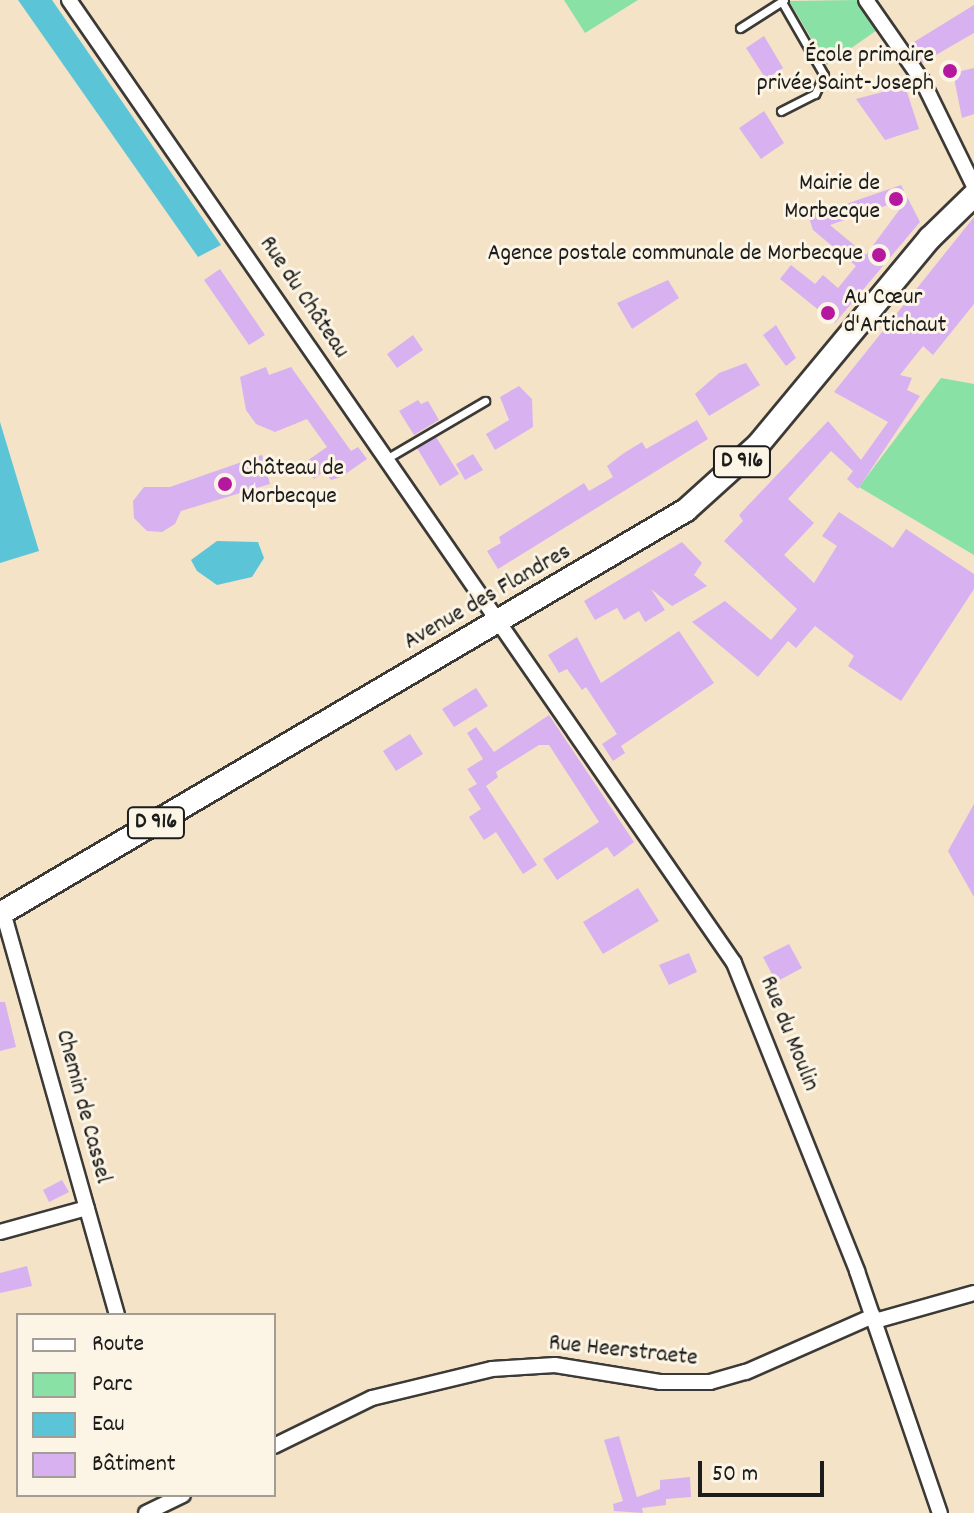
<!DOCTYPE html>
<html>
<head>
<meta charset="utf-8">
<style>
	body { margin:0 }
	#map { position:relative; width:974px; height:1513px; overflow:hidden; background:#f4e3c7; font-family:Dekko,sans-serif }
	div>[style] { position:absolute }
	[style*='--x'] { left:calc(var(--x)*1px); top:calc(var(--y)*1px); width:calc(var(--w)*1px); rotate:calc(var(--a)*1deg) }
	.green>* { inset:0; background:#89e1a5 }
	.water>* { inset:0; background:#5bc5d7 }
	.building>* { inset:0; background:#d8b1f1 }
	.roads { filter:drop-shadow(2px 0 #3c3a36) drop-shadow(-2px 0 #3c3a36) drop-shadow(0 2px #3c3a36) drop-shadow(0 -2px #3c3a36) }
	.lane>* { height:7px; margin:-3.5px; padding:0 3.5px; transform-origin:3.5px; border-radius:3.5px; background:#fff }
	.street>* { height:14px; margin:-7px; padding:0 7px; transform-origin:7px; border-radius:7px; background:#fff }
	.primary>* { height:22px; margin:-11px; padding:0 11px; transform-origin:11px; border-radius:11px; background:#fff }
	.dots>* { width:22px; height:22px; translate:-50% -50%; box-sizing:border-box; border:4px solid #fcf5e5; border-radius:50% }
	span { translate:-50% -50%; white-space:nowrap; text-align:center; line-height:1.15; -webkit-text-stroke:6px #fcf5e5; paint-order:stroke }
	.shield-label span { padding:2px 6px; background:#fcf5e5; border:2px solid; border-radius:6px; -webkit-text-stroke-width:0 }
	.shield-label { font-size:22px; color:#1c1c1c; font-weight:700 }
	.poi-label { font-size:24px; color:#1c1c1c }
	.right { translate:-100% -50%; text-align:right }
	.left { translate:0 -50%; text-align:left }
	.street-label { font-size:24px; color:#1c1c1c }
	.legend { position:absolute; left:16px; top:1313px; width:260px; height:184px; box-sizing:border-box; background:#fcf5e5; border:2px solid #a29e95; margin:0; padding:10px 14px; list-style:none; font-size:24px; color:#1c1c1c }
	.legend li { display:flex; align-items:center; gap:16px; height:40px }
	.legend b { width:40px; border:2px solid #a29e95 }
	.scale { position:absolute; left:698px; top:1461px; width:126px; height:36px; box-sizing:border-box; border:4px solid #1c1c1c; border-top:0; padding-left:10px; font-size:24px; line-height:28px; white-space:nowrap; color:#1c1c1c; -webkit-text-stroke:6px #fcf5e5; paint-order:stroke }
</style>
</head>
<body>
<div id="map">
	<div class="green">
		<div style="clip-path:polygon(564px 0,638px 0,585px 33px)"></div>
		<div style="clip-path:polygon(858px 0,880px 28px,827px 65px,789px 1px)"></div>
		<div style="clip-path:polygon(941px 378px,974px 384px,974px 555px,859px 487px)"></div>
	</div>
	<div class="water">
		<div style="clip-path:polygon(18px 0,52px 0,221px 245px,198px 257px)"></div>
		<div style="clip-path:polygon(0 422px,39px 551px,0 563px)"></div>
		<div style="clip-path:polygon(217px 541px,258px 542px,264px 558px,252px 577px,217px 585px,197px 571px,191px 560px)"></div>
	</div>
	<div class="building">
		<div style="clip-path:polygon(974px 5px,974px 33px,922px 63px,909px 45px)"></div>
		<div style="clip-path:polygon(764px 36px,783px 68px,766px 79px,746px 48px)"></div>
		<div style="clip-path:polygon(974px 68px,974px 114px,962px 118px,953px 73px)"></div>
		<div style="clip-path:polygon(905px 86px,919px 129px,885px 140px,856px 99px)"></div>
		<div style="clip-path:polygon(764px 111px,784px 143px,761px 159px,739px 128px)"></div>
		<div style="clip-path:polygon(evenodd,901px 185px,920px 222px,835px 323px,780px 279px,791px 265px,815px 284px,823px 275px,838px 288px,856px 266px,813px 230px,805px 205px,817px 214px,901px 185px,908px 198px,866px 255px,830px 225px,908px 198px)"></div>
		<div style="clip-path:polygon(974px 217px,974px 304px,933px 355px,923px 346px,900px 375px,912px 378px,907px 390px,920px 396px,858px 489px,847px 479px,853px 471px,831px 451px,788px 499px,814px 523px,784px 555px,814px 583px,837px 546px,822px 536px,839px 512px,893px 548px,906px 529px,974px 574px,974px 589px,901px 701px,848px 666px,854px 656px,815px 626px,796px 648px,788px 641px,758px 677px,692px 622px,725px 601px,771px 640px,797px 609px,724px 541px,743px 521px,739px 515px,828px 421px,861px 460px,888px 422px,834px 392px)"></div>
		<div style="clip-path:polygon(220px 269px,265px 335px,249px 345px,204px 280px)"></div>
		<div style="clip-path:polygon(668px 280px,679px 298px,632px 329px,617px 303px)"></div>
		<div style="clip-path:polygon(776px 325px,796px 358px,786px 366px,763px 335px)"></div>
		<div style="clip-path:polygon(413px 335px,423px 350px,397px 368px,387px 354px)"></div>
		<div style="clip-path:polygon(746px 363px,760px 385px,709px 416px,695px 394px,719px 373px)"></div>
		<div style="clip-path:polygon(266px 367px,269px 375px,291px 367px,351px 451px,358px 447px,367px 459px,341px 477px,331px 480px,324px 471px,314px 479px,304px 463px,327px 447px,307px 419px,275px 432px,256px 424px,246px 410px,240px 377px)"></div>
		<div style="clip-path:polygon(519px 386px,532px 399px,533px 427px,495px 450px,486px 434px,509px 420px,500px 397px)"></div>
		<div style="clip-path:polygon(418px 400px,421px 404px,428px 401px,439px 420px,414px 435px,399px 411px)"></div>
		<div style="clip-path:polygon(697px 420px,708px 439px,498px 569px,487px 551px,501px 543px,499px 537px,584px 483px,589px 491px,613px 477px,607px 466px,624px 453px,642px 442px,646px 449px)"></div>
		<div style="clip-path:polygon(436px 437px,459px 474px,440px 486px,417px 448px)"></div>
		<div style="clip-path:polygon(473px 454px,483px 470px,465px 480px,456px 464px)"></div>
		<div style="clip-path:polygon(262px 455px,270px 484px,181px 511px,175px 524px,162px 532px,147px 531px,134px 518px,133px 501px,144px 487px,170px 487px)"></div>
		<div style="clip-path:polygon(682px 542px,702px 563px,694px 575px,707px 586px,672px 606px,651px 589px,665px 610px,645px 622px,639px 611px,624px 620px,617px 608px,595px 620px,584px 601px)"></div>
		<div style="clip-path:polygon(679px 631px,714px 683px,621px 746px,625px 753px,613px 761px,602px 744px,617px 734px,586px 687px,582px 690px,567px 669px,559px 673px,548px 655px,577px 637px,601px 683px)"></div>
		<div style="clip-path:polygon(476px 688px,488px 706px,454px 727px,442px 709px)"></div>
		<div style="clip-path:polygon(549px 715px,634px 842px,614px 857px,607px 847px,557px 880px,543px 859px,599px 822px,549px 745px,539px 745px,496px 772px,498px 777px,486px 786px,537px 865px,523px 874px,496px 832px,484px 840px,469px 817px,481px 809px,468px 789px,477px 784px,467px 769px,483px 759px,467px 733px,476px 727px,494px 752px)"></div>
		<div style="clip-path:polygon(410px 734px,423px 754px,396px 771px,383px 751px)"></div>
		<div style="clip-path:polygon(974px 804px,974px 897px,948px 851px)"></div>
		<div style="clip-path:polygon(638px 888px,659px 921px,603px 954px,583px 922px)"></div>
		<div style="clip-path:polygon(789px 944px,802px 968px,776px 982px,763px 957px)"></div>
		<div style="clip-path:polygon(689px 953px,697px 972px,669px 985px,659px 965px)"></div>
		<div style="clip-path:polygon(0 1002px,5px 1002px,16px 1047px,0 1051px)"></div>
		<div style="clip-path:polygon(62px 1180px,69px 1192px,49px 1202px,43px 1190px)"></div>
		<div style="clip-path:polygon(27px 1266px,32px 1286px,0 1293px,0 1273px)"></div>
		<div style="clip-path:polygon(619px 1436px,637px 1497px,660px 1489px,660px 1480px,690px 1477px,691px 1497px,666px 1499px,666px 1505px,642px 1508px,643px 1513px,614px 1511px,613px 1504px,623px 1501px,604px 1440px)"></div>
	</div>
	<div class="roads">
		<div class="lane">
			<div style="--x:740;--y:28;--w:52;--a:-32.5"></div>
			<div style="--x:781;--y:111;--w:38;--a:-27"></div>
			<div style="--x:815;--y:94;--w:21;--a:-65"></div>
			<div style="--x:824;--y:75;--w:84;--a:-119.9"></div>
			<div style="--x:386;--y:459;--w:115;--a:-30.4"></div>
		</div>
		<div class="street">
			<div style="--x:69;--y:0;--w:1170;--a:55.37"></div>
			<div style="--x:734;--y:963;--w:332;--a:68.2"></div>
			<div style="--x:857;--y:1271;--w:256;--a:71.1"></div>
			<div style="--x:866;--y:0;--w:100;--a:55.2"></div>
			<div style="--x:923;--y:82;--w:116;--a:63.9"></div>
			<div style="--x:3;--y:912;--w:419;--a:74.2"></div>
			<div style="--x:0;--y:1232;--w:90;--a:-15.4"></div>
			<div style="--x:875;--y:1321;--w:103;--a:-15.8"></div>
			<div style="--x:274;--y:1446;--w:109;--a:-26.1"></div>
			<div style="--x:372;--y:1398;--w:123;--a:-13.6"></div>
			<div style="--x:492;--y:1369;--w:63;--a:-3.6"></div>
			<div style="--x:555;--y:1365;--w:106;--a:9.2"></div>
			<div style="--x:660;--y:1382;--w:50;--a:0"></div>
			<div style="--x:710;--y:1382;--w:37;--a:-16"></div>
			<div style="--x:746;--y:1372;--w:139;--a:-23.8"></div>
			<div style="--x:146;--y:1513;--w:41;--a:-25.9"></div>
		</div>
		<div class="primary">
			<div style="--x:0;--y:914;--w:796;--a:-30.49"></div>
			<div style="--x:686;--y:510;--w:97;--a:-42.1"></div>
			<div style="--x:758;--y:445;--w:269;--a:-50.3"></div>
			<div style="--x:930;--y:238;--w:62;--a:-44.3"></div>
		</div>
	</div>
	<div class="dots">
		<div style="left:950px;top:71px;background:#b5179e"></div>
		<div style="left:896px;top:199px;background:#b5179e"></div>
		<div style="left:879px;top:255px;background:#b5179e"></div>
		<div style="left:828px;top:313px;background:#b5179e"></div>
		<div style="left:225px;top:484px;background:#b5179e"></div>
	</div>
	<div class="shield-label">
		<span style="left:742px;top:462px">D 916</span>
		<span style="left:156px;top:823px">D 916</span>
	</div>
	<div class="poi-label">
		<span class="right" style="left:934px;top:71px">École primaire<br>privée Saint-Joseph</span>
		<span class="right" style="left:880px;top:199px">Mairie de<br>Morbecque</span>
		<span class="right" style="left:863px;top:255px">Agence postale communale de Morbecque</span>
		<span class="left" style="left:844px;top:313px">Au Cœur<br>d'Artichaut</span>
		<span class="left" style="left:241px;top:484px">Château de<br>Morbecque</span>
	</div>
	<div class="street-label">
		<span style="left:303px;top:298px;rotate:56deg">Rue du Château</span>
		<span style="left:488px;top:598px;rotate:-30deg">Avenue des Flandres</span>
		<span style="left:788px;top:1034px;rotate:68deg">Rue du Moulin</span>
		<span style="left:82px;top:1107px;rotate:75deg">Chemin de Cassel</span>
		<span style="left:623px;top:1352px;rotate:6deg">Rue Heerstraete</span>
	</div>
	<ul class="legend">
	<li><b style="height:10px;background:#fff"></b>Route</li>
	<li><b style="height:22px;background:#89e1a5"></b>Parc</li>
	<li><b style="height:22px;background:#5bc5d7"></b>Eau</li>
	<li><b style="height:22px;background:#d8b1f1"></b>Bâtiment</li>
	</ul>
	<div class="scale">50 m</div>
</div>
</body>
</html>
